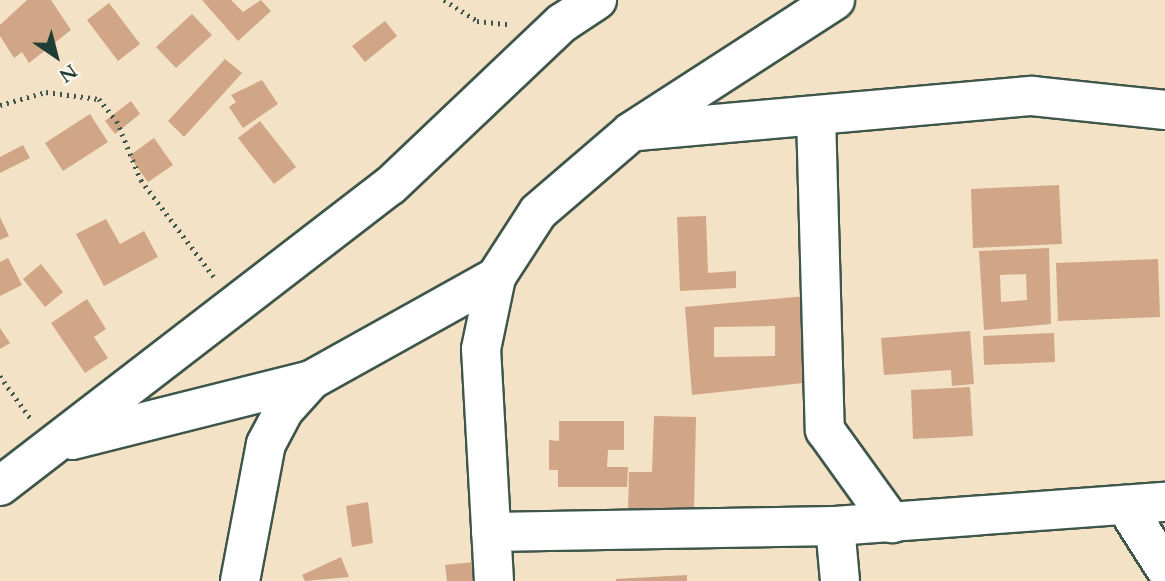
<!DOCTYPE html>
<html>
<head>
<meta charset="utf-8">
<style>
	body { margin:0 }
	#map { position:relative; width:1165px; height:581px; overflow:hidden; background:#f3e2c5; font-family:Cardo,serif }
	div>[style] { position:absolute }
	[style*='--x'] { left:calc(var(--x)*1px); top:calc(var(--y)*1px); width:calc(var(--w)*1px); rotate:calc(var(--a)*1deg) }
	.building>* { inset:0; background:#d1a686 }
	.path>* { height:4.5px; margin-top:-2.25px; transform-origin:0; background:repeating-linear-gradient(90deg,#3f564a 0 2px,transparent 0 7px) }
	.roads { filter:drop-shadow(2px 0 #3f564a) drop-shadow(-2px 0 #3f564a) drop-shadow(0 2px #3f564a) drop-shadow(0 -2px #3f564a) }
	.minor>* { height:38px; margin:-19px; padding:0 19px; transform-origin:19px; border-radius:19px; background:#fff }
	span { translate:-50% -50%; white-space:nowrap; text-align:center; line-height:1.15; -webkit-text-stroke:5px #fbf7ec; paint-order:stroke }
	.north { position:absolute; left:21px; top:21px; width:70px; height:70px; -webkit-text-stroke:5px #fbf7ec; paint-order:stroke; rotate:145deg; font-size:19px; font-weight:700; line-height:28px; text-align:center; color:#1f3d34 }
	.north::after { content:''; display:block; margin:auto; width:24px; height:32px; background:#1f3d34; clip-path:polygon(50% 0,100% 100%,50% 72%,0 100%) }
</style>
</head>
<body>
<div id="map">
	<div class="building">
		<div style="clip-path:polygon(27px 0,51px 0,71px 30px,29px 63px,22px 52px,14px 58px,0 36px,0 25px)"></div>
		<div style="clip-path:polygon(202px 0,231px 0,243px 12px,261px 0,271px 11px,238px 41px)"></div>
		<div style="clip-path:polygon(109px 3px,140px 44px,118px 61px,87px 20px)"></div>
		<div style="clip-path:polygon(192px 14px,212px 35px,176px 68px,156px 47px)"></div>
		<div style="clip-path:polygon(385px 21px,397px 36px,365px 62px,352px 46px)"></div>
		<div style="clip-path:polygon(225px 59px,242px 73px,184px 137px,168px 121px)"></div>
		<div style="clip-path:polygon(262px 80px,278px 104px,243px 128px,229px 107px,236px 102px,231px 95px)"></div>
		<div style="clip-path:polygon(131px 101px,140px 114px,115px 134px,105px 121px)"></div>
		<div style="clip-path:polygon(90px 114px,108px 142px,63px 171px,45px 143px)"></div>
		<div style="clip-path:polygon(260px 121px,296px 167px,274px 184px,238px 138px)"></div>
		<div style="clip-path:polygon(154px 138px,173px 165px,148px 182px,129px 156px)"></div>
		<div style="clip-path:polygon(23px 145px,30px 158px,0 173px,0 157px)"></div>
		<div style="clip-path:polygon(1059px 185px,1062px 244px,973px 248px,971px 189px)"></div>
		<div style="clip-path:polygon(706px 216px,708px 273px,736px 271px,736px 288px,680px 291px,677px 217px)"></div>
		<div style="clip-path:polygon(0 217px,9px 236px,0 240px)"></div>
		<div style="clip-path:polygon(106px 219px,120px 244px,144px 231px,158px 257px,104px 286px,76px 234px)"></div>
		<div style="clip-path:polygon(evenodd,1049px 248px,1051px 324px,984px 330px,979px 251px,1049px 248px,1026px 274px,1027px 300px,1001px 302px,1000px 275px,1026px 274px)"></div>
		<div style="clip-path:polygon(8px 258px,22px 285px,0 296px,0 262px)"></div>
		<div style="clip-path:polygon(1158px 259px,1160px 317px,1058px 321px,1056px 263px)"></div>
		<div style="clip-path:polygon(41px 264px,63px 292px,45px 307px,23px 279px)"></div>
		<div style="clip-path:polygon(evenodd,818px 295px,830px 380px,692px 395px,685px 307px,818px 295px,775px 326px,775px 356px,714px 357px,714px 327px,775px 326px)"></div>
		<div style="clip-path:polygon(87px 299px,106px 329px,94px 337px,108px 358px,85px 373px,51px 323px)"></div>
		<div style="clip-path:polygon(0 328px,10px 343px,0 349px)"></div>
		<div style="clip-path:polygon(970px 331px,974px 384px,952px 386px,951px 370px,884px 375px,881px 338px)"></div>
		<div style="clip-path:polygon(1054px 333px,1055px 362px,984px 365px,983px 336px)"></div>
		<div style="clip-path:polygon(970px 387px,973px 436px,913px 439px,911px 390px)"></div>
		<div style="clip-path:polygon(654px 416px,696px 417px,694px 511px,628px 510px,629px 472px,652px 472px)"></div>
		<div style="clip-path:polygon(559px 421px,624px 421px,624px 450px,608px 450px,607px 467px,628px 467px,627px 487px,558px 487px,558px 470px,549px 470px,549px 440px,559px 441px)"></div>
		<div style="clip-path:polygon(368px 502px,373px 543px,352px 547px,346px 506px)"></div>
		<div style="clip-path:polygon(341px 557px,349px 577px,305px 581px,302px 575px)"></div>
		<div style="clip-path:polygon(474px 562px,476px 581px,447px 581px,445px 565px)"></div>
		<div style="clip-path:polygon(687px 575px,687px 581px,616px 581px,616px 579px)"></div>
	</div>
	<div class="path">
		<div style="--x:444;--y:0;--w:39;--a:32"></div>
		<div style="--x:477;--y:21;--w:31;--a:6"></div>
		<div style="--x:0;--y:105;--w:48;--a:-15.8"></div>
		<div style="--x:46;--y:92;--w:53;--a:7.5"></div>
		<div style="--x:99;--y:99;--w:28;--a:51"></div>
		<div style="--x:117;--y:121;--w:64;--a:67.9"></div>
		<div style="--x:141;--y:180;--w:121;--a:53"></div>
		<div style="--x:0;--y:376;--w:53;--a:54.2"></div>
	</div>
	<div class="roads">
		<div class="minor">
			<div style="--x:816;--y:116;--w:314;--a:88.4"></div>
			<div style="--x:825;--y:430;--w:115;--a:54.2"></div>
			<div style="--x:637;--y:131;--w:397;--a:-5.1"></div>
			<div style="--x:1032;--y:96;--w:134;--a:6"></div>
			<div style="--x:72;--y:440;--w:246;--a:-14.1"></div>
			<div style="--x:0;--y:486;--w:492;--a:-37.6"></div>
			<div style="--x:390;--y:186;--w:237;--a:-43.5"></div>
			<div style="--x:562;--y:23;--w:42;--a:-33.3"></div>
			<div style="--x:1125;--y:505;--w:75;--a:57.6"></div>
			<div style="--x:835;--y:526;--w:55;--a:84.8"></div>
			<div style="--x:491;--y:532;--w:344;--a:-1"></div>
			<div style="--x:835;--y:526;--w:331;--a:-4.2"></div>
			<div style="--x:240;--y:581;--w:139;--a:-79.3"></div>
			<div style="--x:266;--y:444;--w:40;--a:-62"></div>
			<div style="--x:285;--y:409;--w:39;--a:-48"></div>
			<div style="--x:311;--y:380;--w:212;--a:-29.1"></div>
			<div style="--x:494;--y:581;--w:232;--a:-93.2"></div>
			<div style="--x:481;--y:349;--w:74;--a:-78.2"></div>
			<div style="--x:496;--y:277;--w:77;--a:-57.1"></div>
			<div style="--x:538;--y:212;--w:123;--a:-40.7"></div>
			<div style="--x:631;--y:132;--w:243;--a:-32.9"></div>
		</div>
	</div>
	<div class="north">N</div>
</div>
</body>
</html>
